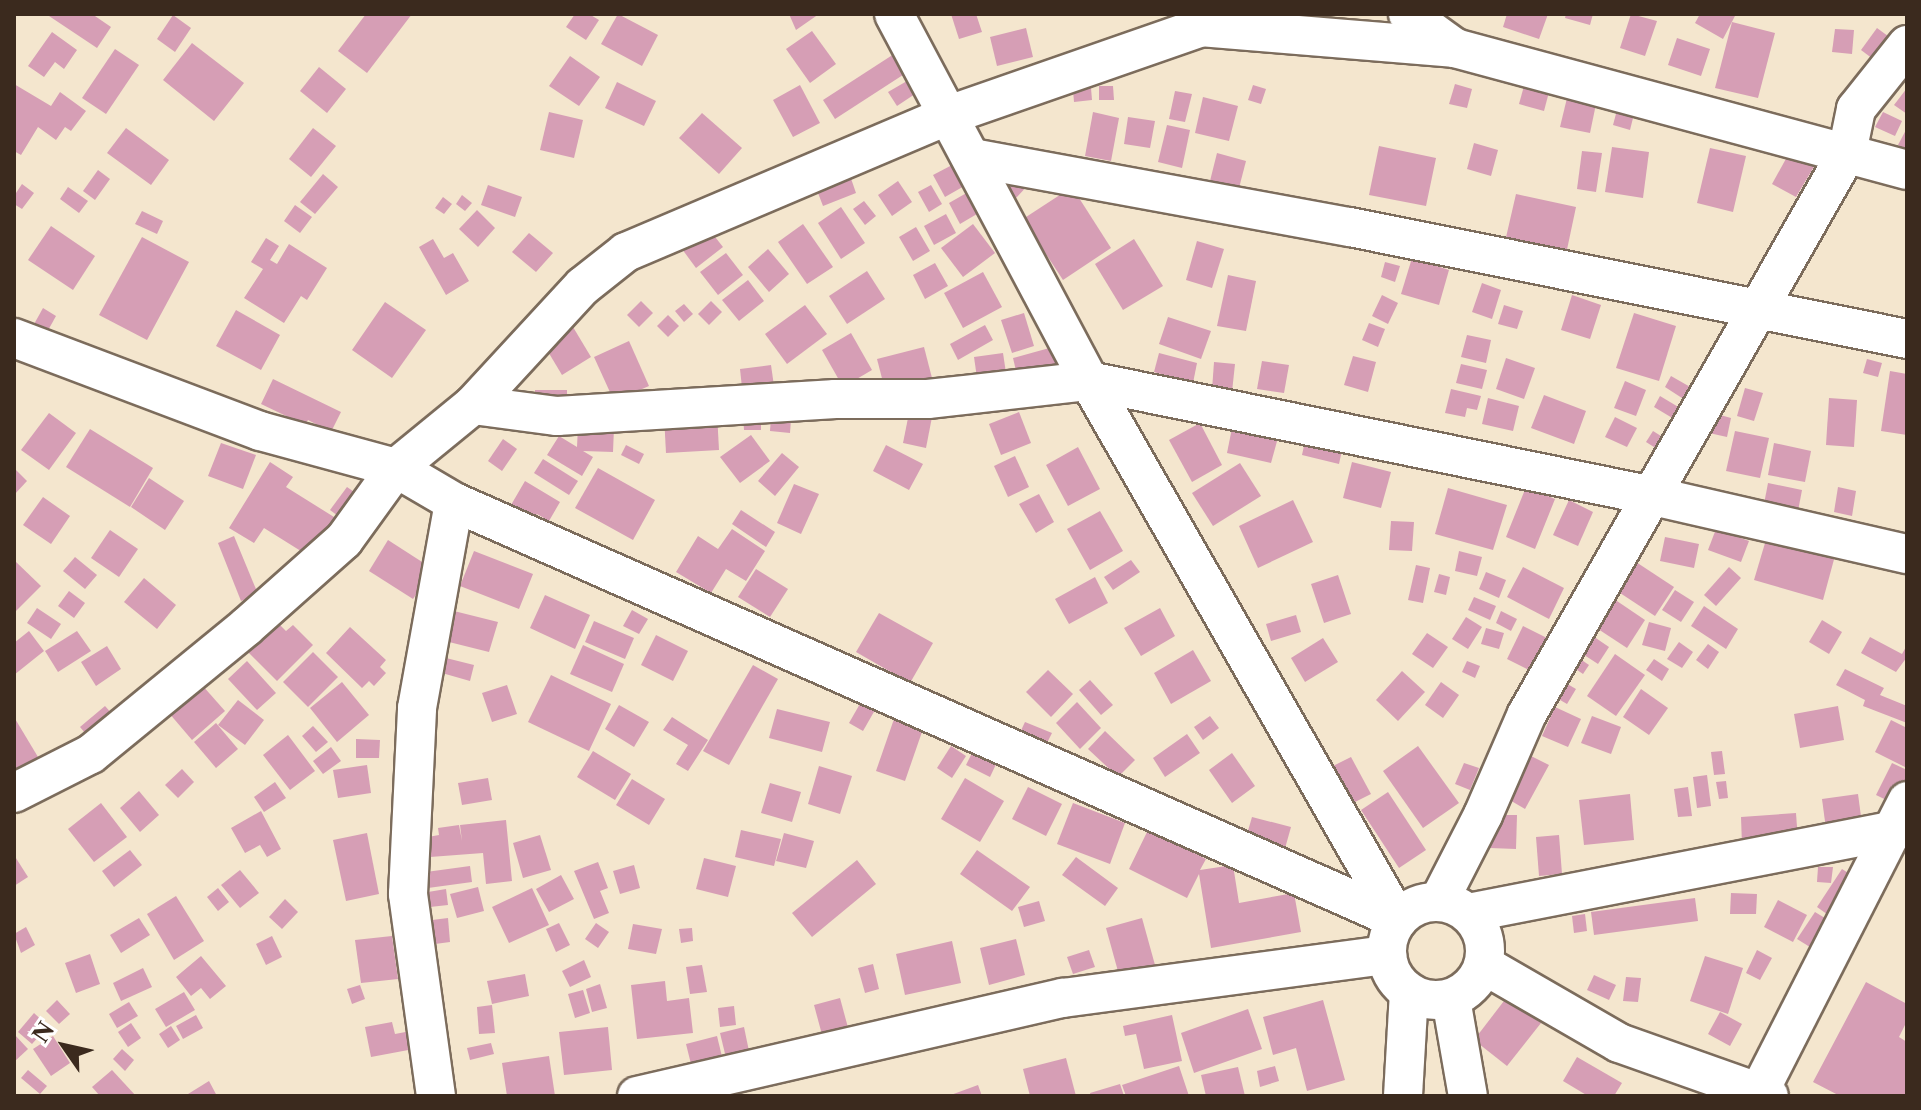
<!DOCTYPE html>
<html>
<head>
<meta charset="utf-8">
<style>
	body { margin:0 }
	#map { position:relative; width:1921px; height:1110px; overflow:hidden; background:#f4e6ce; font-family:"Libre Caslon Text",serif }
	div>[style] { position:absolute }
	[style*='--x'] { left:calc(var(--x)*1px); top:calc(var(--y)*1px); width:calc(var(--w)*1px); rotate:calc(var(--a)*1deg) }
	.building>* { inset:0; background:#d69eb5 }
	.roads { filter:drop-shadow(2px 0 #7c6c5c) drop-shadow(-2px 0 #7c6c5c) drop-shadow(0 2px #7c6c5c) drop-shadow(0 -2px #7c6c5c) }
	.street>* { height:38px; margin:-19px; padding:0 19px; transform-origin:19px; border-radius:19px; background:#fff }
	.street>.ring { margin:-19px; padding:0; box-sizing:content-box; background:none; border:38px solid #fff; border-radius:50% }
	span { translate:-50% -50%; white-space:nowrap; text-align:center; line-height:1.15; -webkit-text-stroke:8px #fff; paint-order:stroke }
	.frame { position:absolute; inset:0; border:16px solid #3b2a1e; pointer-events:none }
	.north { position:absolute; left:24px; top:1006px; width:80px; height:80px; -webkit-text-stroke:6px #fff; paint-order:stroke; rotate:304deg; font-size:22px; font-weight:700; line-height:32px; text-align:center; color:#3b2a1e }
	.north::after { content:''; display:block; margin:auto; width:28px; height:36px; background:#3b2a1e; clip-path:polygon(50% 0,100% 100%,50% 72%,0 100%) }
</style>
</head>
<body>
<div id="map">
	<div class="building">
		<div style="clip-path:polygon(46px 14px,92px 14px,111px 27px,97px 48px)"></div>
		<div style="clip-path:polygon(366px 14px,412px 14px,367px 73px,338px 51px)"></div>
		<div style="clip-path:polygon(575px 14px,589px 14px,599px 20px,586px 40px,566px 27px)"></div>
		<div style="clip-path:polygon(618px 14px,658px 35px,642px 66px,601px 44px)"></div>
		<div style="clip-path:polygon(789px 14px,819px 14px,796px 30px)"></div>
		<div style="clip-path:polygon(951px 14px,976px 14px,982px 32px,959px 39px)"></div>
		<div style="clip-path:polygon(1507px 14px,1548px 14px,1539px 39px,1503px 27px)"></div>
		<div style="clip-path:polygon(1566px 14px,1593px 14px,1590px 25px,1565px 18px)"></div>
		<div style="clip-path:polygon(1631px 14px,1657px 21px,1645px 56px,1620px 48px)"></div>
		<div style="clip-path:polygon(1700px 14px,1736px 14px,1723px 39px,1695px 23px)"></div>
		<div style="clip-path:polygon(173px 15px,191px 28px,175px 52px,157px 39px)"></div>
		<div style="clip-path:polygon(1732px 22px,1775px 33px,1758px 98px,1715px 88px)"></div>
		<div style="clip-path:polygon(1026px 28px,1033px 57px,997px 66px,990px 37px)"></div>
		<div style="clip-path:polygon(1877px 28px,1892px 39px,1877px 62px,1861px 50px)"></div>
		<div style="clip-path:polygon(1835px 29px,1854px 30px,1852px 54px,1832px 52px)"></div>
		<div style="clip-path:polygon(812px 31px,836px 64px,810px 83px,786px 49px)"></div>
		<div style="clip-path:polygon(52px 32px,77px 50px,64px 69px,55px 62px,44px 77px,28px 66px)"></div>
		<div style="clip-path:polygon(1677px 38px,1710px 49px,1701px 76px,1668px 65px)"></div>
		<div style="clip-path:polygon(192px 43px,244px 83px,214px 121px,163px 80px)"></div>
		<div style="clip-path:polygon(115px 49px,139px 65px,106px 114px,82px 98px)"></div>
		<div style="clip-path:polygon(894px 54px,906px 73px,835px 119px,823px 100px)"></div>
		<div style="clip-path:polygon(570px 56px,600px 77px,579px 106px,549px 86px)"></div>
		<div style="clip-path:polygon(319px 67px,346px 89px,327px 113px,300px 91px)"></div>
		<div style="clip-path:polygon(907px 81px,915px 94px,897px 106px,888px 92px)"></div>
		<div style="clip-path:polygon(617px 82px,656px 101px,644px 126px,605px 108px)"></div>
		<div style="clip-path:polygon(14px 84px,51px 106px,60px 92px,86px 111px,71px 131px,65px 127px,56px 140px,38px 127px,21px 155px,14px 151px)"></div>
		<div style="clip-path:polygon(1455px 84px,1472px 89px,1467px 108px,1449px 104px)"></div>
		<div style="clip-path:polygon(800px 85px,820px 123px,793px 137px,773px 100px)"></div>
		<div style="clip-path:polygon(1253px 85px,1266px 89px,1261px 104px,1248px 100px)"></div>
		<div style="clip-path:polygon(1099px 86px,1113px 86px,1114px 100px,1099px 100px)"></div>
		<div style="clip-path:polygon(1524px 86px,1549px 92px,1544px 111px,1519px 104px)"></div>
		<div style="clip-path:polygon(1091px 88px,1092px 100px,1074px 102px,1073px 90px)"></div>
		<div style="clip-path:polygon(1907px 88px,1907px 114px,1894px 105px)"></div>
		<div style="clip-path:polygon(1175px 91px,1192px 94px,1185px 122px,1169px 119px)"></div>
		<div style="clip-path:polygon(1203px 97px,1238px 106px,1229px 141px,1195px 133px)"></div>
		<div style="clip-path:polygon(1567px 98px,1596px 104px,1590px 133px,1560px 127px)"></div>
		<div style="clip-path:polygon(1617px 110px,1634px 114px,1630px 130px,1613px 125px)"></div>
		<div style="clip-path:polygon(549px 112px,583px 120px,574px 158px,540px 150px)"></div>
		<div style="clip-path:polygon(1093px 112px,1119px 118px,1111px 161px,1085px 156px)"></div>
		<div style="clip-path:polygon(1883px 112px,1902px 121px,1895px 136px,1875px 127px)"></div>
		<div style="clip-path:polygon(702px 113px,742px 148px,719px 174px,679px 138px)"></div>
		<div style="clip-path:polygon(1128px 117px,1155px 121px,1150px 148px,1124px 144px)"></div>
		<div style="clip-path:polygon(1167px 125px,1190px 130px,1182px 168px,1158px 162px)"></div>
		<div style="clip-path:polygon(126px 128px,169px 160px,151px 185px,107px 153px)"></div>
		<div style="clip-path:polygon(313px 128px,336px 146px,311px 177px,289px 159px)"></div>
		<div style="clip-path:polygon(1907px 128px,1907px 150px,1898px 145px)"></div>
		<div style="clip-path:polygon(1474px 143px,1498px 150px,1491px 176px,1467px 169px)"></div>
		<div style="clip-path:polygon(1379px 146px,1436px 158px,1426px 206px,1369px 195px)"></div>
		<div style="clip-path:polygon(1793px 146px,1818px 160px,1796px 197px,1772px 184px)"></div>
		<div style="clip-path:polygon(1612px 147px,1649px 152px,1643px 198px,1605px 192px)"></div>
		<div style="clip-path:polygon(1710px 148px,1746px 156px,1733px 212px,1697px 203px)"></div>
		<div style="clip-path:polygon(1582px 151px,1602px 153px,1596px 192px,1577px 189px)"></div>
		<div style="clip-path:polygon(1217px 153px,1246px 161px,1239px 188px,1210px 181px)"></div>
		<div style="clip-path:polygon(954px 164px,966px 185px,945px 197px,933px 175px)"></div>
		<div style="clip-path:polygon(847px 167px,856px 193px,823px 206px,813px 180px)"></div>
		<div style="clip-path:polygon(98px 170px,110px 179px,95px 200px,83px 191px)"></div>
		<div style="clip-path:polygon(1018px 172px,1030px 183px,1014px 200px,1002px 189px)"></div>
		<div style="clip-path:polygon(323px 174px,338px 187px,315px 214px,300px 202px)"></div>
		<div style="clip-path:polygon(898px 181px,912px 202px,892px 216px,878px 195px)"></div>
		<div style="clip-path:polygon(22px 184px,34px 193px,22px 209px,14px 204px,14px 196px)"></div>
		<div style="clip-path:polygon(488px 185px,522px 197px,515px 217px,481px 205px)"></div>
		<div style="clip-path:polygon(931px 185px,942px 204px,929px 212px,918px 192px)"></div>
		<div style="clip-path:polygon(68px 187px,88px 201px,79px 213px,60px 199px)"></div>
		<div style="clip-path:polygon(1072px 187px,1111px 248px,1063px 280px,1023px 219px)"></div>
		<div style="clip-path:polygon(970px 191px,982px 211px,960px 224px,949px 203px)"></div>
		<div style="clip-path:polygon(1516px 194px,1576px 207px,1565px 259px,1504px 246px)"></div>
		<div style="clip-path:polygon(462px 195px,472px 203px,465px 211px,456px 204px)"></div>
		<div style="clip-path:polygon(443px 197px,452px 204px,444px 214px,435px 208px)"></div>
		<div style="clip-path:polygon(864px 201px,876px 216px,865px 225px,853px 209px)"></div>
		<div style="clip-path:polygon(295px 205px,312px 217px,300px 233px,284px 221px)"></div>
		<div style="clip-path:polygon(841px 207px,865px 243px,841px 259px,818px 223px)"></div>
		<div style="clip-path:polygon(477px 210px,495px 228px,478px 247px,459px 229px)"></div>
		<div style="clip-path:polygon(142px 211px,163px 221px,157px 234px,135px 224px)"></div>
		<div style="clip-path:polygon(946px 214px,956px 233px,934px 245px,924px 226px)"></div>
		<div style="clip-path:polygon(803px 224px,833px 267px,807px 284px,778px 242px)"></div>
		<div style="clip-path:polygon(973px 224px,995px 253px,963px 277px,941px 248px)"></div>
		<div style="clip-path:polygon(51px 226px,95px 256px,73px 290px,28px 260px)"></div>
		<div style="clip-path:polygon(916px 227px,930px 251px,913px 261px,899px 237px)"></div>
		<div style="clip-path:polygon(708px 228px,723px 247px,696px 268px,682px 249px)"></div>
		<div style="clip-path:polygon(529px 233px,553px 253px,536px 272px,512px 252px)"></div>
		<div style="clip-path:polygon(142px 237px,189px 262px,147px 340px,99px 315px)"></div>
		<div style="clip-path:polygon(266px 238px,279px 246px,270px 260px,277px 264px,289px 244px,327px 268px,307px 300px,301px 296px,284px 323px,244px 298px,263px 269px,251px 262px)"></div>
		<div style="clip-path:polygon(433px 239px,444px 258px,453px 253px,469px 281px,446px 295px,419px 247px)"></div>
		<div style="clip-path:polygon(1134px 239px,1163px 286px,1123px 310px,1095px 264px)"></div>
		<div style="clip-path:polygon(1197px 241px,1224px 249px,1212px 288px,1186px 280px)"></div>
		<div style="clip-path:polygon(768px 249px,789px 274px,769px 292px,748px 267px)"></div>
		<div style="clip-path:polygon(726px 253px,743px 275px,718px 295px,700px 272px)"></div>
		<div style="clip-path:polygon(1412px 258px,1449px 270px,1439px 305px,1401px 294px)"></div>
		<div style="clip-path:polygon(1385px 262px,1400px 266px,1395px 282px,1381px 277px)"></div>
		<div style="clip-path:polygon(935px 263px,948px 286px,925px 299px,913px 275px)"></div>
		<div style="clip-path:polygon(867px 271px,885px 299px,847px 324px,829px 296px)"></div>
		<div style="clip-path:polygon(983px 272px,1002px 307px,963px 328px,944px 293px)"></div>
		<div style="clip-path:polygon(1228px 275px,1256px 281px,1246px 331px,1217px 326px)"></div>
		<div style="clip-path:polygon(748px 280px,764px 301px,739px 321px,722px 300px)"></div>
		<div style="clip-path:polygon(1482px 283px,1501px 290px,1492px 319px,1472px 312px)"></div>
		<div style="clip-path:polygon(1382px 295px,1398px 303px,1388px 324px,1372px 316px)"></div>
		<div style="clip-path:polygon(1572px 295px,1601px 305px,1590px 339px,1561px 330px)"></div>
		<div style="clip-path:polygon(641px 301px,653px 313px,639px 327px,627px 315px)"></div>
		<div style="clip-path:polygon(711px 301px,722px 312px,709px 325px,698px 314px)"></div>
		<div style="clip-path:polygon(385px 302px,426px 330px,392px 378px,352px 350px)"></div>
		<div style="clip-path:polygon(684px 304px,693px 314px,684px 322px,675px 311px)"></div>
		<div style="clip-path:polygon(805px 305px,827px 334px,787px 364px,765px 334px)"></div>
		<div style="clip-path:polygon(1504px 305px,1523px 311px,1517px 329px,1498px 324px)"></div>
		<div style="clip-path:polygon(43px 308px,56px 316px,46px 334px,33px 326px)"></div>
		<div style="clip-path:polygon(236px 310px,280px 335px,261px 370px,216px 346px)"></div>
		<div style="clip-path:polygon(1024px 313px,1034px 346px,1012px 353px,1001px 320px)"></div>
		<div style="clip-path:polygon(1634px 313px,1676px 326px,1659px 381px,1616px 368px)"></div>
		<div style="clip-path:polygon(668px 315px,679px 326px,668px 337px,657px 326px)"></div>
		<div style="clip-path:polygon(1168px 317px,1211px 331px,1201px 359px,1159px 344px)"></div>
		<div style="clip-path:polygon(570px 322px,591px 357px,562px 375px,541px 340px)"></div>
		<div style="clip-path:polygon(1369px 323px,1385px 329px,1378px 347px,1362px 340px)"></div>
		<div style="clip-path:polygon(985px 325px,993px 340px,958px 360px,950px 344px)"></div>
		<div style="clip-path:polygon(851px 333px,872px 370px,843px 387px,822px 350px)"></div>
		<div style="clip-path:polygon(1467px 335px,1491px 340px,1486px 363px,1461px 357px)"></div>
		<div style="clip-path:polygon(629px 341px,649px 386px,614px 401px,594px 357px)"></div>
		<div style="clip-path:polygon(924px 347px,932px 378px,885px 390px,877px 359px)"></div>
		<div style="clip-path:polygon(1053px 347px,1058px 364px,1017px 375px,1013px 358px)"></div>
		<div style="clip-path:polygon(1003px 353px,1006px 373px,977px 378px,974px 357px)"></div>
		<div style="clip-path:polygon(1159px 353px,1197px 363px,1193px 383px,1154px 372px)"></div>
		<div style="clip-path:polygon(1353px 356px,1376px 362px,1368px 392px,1344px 385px)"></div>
		<div style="clip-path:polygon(1506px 358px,1535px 368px,1524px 399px,1496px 389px)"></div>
		<div style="clip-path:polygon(1867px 359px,1882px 363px,1878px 377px,1863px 373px)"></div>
		<div style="clip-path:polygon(1262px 361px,1289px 365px,1284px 393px,1257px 389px)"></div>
		<div style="clip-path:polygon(1214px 362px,1235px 364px,1232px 392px,1212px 390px)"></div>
		<div style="clip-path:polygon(1461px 364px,1487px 370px,1482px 389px,1456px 383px)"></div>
		<div style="clip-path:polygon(771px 365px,775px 393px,743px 397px,740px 369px)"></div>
		<div style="clip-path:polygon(1890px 371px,1907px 374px,1907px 435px,1881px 431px)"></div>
		<div style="clip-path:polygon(1671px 376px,1692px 388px,1685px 400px,1665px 387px)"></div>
		<div style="clip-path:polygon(273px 379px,341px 412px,331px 432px,308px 420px,305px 425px,261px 404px)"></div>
		<div style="clip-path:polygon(1625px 381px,1646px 390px,1636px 416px,1614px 408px)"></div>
		<div style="clip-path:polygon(1745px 388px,1763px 393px,1754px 421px,1737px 416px)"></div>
		<div style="clip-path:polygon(1451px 389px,1481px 396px,1477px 410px,1467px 408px,1465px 417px,1445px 413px)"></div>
		<div style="clip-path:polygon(535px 390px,567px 390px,567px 404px,535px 405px)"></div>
		<div style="clip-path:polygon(1544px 395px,1586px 411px,1574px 444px,1531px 428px)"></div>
		<div style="clip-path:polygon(1660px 396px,1680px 408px,1674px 419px,1654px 407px)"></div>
		<div style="clip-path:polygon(1488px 398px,1519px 406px,1513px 431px,1482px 424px)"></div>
		<div style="clip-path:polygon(1829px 398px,1857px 400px,1854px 447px,1826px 445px)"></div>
		<div style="clip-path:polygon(1019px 412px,1031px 443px,1001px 455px,989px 424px)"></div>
		<div style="clip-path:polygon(49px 413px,76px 433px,49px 470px,21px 450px)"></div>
		<div style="clip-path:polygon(717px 413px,719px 450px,666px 453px,664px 416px)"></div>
		<div style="clip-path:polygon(909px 413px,932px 417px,926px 448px,903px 443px)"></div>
		<div style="clip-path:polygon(1713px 413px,1731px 418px,1727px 437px,1709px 433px)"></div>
		<div style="clip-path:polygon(743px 416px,761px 416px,761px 430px,744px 430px)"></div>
		<div style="clip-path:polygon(771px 417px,791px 419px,790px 433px,770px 431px)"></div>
		<div style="clip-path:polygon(1615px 417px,1637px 428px,1627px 447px,1605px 437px)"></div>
		<div style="clip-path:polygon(1200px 423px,1222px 465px,1192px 482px,1169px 440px)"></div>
		<div style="clip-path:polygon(1233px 423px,1279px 434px,1271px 463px,1227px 453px)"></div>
		<div style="clip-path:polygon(578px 426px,614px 428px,613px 452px,583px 451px,593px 457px,582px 476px,547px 455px,559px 436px,577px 447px)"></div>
		<div style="clip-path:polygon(90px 429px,153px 468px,130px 507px,66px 467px)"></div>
		<div style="clip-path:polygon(1653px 431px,1669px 441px,1662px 452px,1646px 442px)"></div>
		<div style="clip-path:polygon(1735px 431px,1769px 438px,1760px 478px,1726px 471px)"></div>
		<div style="clip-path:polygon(1307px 432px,1344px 441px,1339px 464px,1302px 455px)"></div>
		<div style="clip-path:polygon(751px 435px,770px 461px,740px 483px,720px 457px)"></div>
		<div style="clip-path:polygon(503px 439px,517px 449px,502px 471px,488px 461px)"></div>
		<div style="clip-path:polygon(221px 443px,256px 455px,243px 489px,208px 476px)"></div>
		<div style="clip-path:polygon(1774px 443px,1811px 451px,1805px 482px,1768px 475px)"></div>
		<div style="clip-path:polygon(626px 445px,644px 454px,639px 464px,621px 455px)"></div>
		<div style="clip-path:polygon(886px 445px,923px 464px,909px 490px,873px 471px)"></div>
		<div style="clip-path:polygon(1078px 447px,1100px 489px,1068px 506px,1046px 465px)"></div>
		<div style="clip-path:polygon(782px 453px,799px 467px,775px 496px,758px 481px)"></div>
		<div style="clip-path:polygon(1015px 456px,1029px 487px,1008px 497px,994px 466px)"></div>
		<div style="clip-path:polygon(543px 459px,578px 481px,569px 495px,534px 473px)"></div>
		<div style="clip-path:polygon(270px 462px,293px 477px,286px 487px,350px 527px,312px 558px,264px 528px,254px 543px,229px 528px)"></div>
		<div style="clip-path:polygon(1352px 462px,1391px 472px,1381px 508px,1343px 498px)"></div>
		<div style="clip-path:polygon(1240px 463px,1261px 496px,1213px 526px,1192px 493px)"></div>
		<div style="clip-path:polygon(14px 468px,27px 481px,14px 495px)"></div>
		<div style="clip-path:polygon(598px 468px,655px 500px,633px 540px,575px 508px)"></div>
		<div style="clip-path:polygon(149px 478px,184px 501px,165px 530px,131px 507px)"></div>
		<div style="clip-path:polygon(525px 481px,560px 502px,549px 521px,537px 514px,527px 531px,504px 517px)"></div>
		<div style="clip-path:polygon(1768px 483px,1802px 490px,1798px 511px,1764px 504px)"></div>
		<div style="clip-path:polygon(794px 484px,819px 494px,801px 534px,777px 523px)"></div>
		<div style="clip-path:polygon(347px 487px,367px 501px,350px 525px,330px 510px)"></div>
		<div style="clip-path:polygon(1526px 487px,1555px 499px,1535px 549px,1506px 537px)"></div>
		<div style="clip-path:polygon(1838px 487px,1856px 491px,1852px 516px,1834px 512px)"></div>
		<div style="clip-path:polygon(1448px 488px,1507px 505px,1493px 550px,1435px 534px)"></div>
		<div style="clip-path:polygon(1039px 494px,1054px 522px,1036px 533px,1019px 504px)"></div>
		<div style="clip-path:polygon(43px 497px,70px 516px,51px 544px,23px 525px)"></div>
		<div style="clip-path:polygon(1293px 500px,1313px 542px,1258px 568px,1239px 526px)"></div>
		<div style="clip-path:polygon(1569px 500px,1593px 512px,1578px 546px,1553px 535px)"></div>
		<div style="clip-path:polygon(741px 510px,775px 532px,766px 547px,732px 524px)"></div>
		<div style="clip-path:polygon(1100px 511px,1123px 551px,1090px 570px,1067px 529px)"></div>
		<div style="clip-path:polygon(1391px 521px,1414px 522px,1412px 551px,1389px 550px)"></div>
		<div style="clip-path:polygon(732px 529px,765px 551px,746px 581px,726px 569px,711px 593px,676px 572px,698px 536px,718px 549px)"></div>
		<div style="clip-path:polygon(1716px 529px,1749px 541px,1741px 562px,1708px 550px)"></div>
		<div style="clip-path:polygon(110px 530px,138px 549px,119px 577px,91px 558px)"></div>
		<div style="clip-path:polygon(1768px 533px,1836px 552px,1823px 600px,1754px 580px)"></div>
		<div style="clip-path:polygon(234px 536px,258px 594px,241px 601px,218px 543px)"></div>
		<div style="clip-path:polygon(1665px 537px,1699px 544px,1694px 568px,1660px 561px)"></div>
		<div style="clip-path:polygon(388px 540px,433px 569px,413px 599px,369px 571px)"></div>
		<div style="clip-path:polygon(474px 551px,533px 574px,519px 609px,460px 586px)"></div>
		<div style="clip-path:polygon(1459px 551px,1482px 557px,1477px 576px,1455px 571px)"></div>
		<div style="clip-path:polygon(75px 557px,97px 575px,85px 589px,63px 571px)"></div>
		<div style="clip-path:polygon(14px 560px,41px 586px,14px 613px)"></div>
		<div style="clip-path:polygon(1131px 560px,1140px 572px,1113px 590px,1104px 577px)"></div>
		<div style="clip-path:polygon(1636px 562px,1674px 587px,1655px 616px,1617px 591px)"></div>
		<div style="clip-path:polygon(1416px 565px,1430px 568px,1423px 603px,1408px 600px)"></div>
		<div style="clip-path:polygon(1523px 567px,1564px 588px,1549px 619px,1507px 597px)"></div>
		<div style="clip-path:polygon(1729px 567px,1741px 578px,1716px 606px,1704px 595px)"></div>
		<div style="clip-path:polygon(756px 569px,788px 589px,770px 617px,738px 597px)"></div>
		<div style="clip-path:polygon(1486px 572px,1506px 580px,1499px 598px,1479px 589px)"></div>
		<div style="clip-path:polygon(1439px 574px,1450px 577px,1446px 595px,1434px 592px)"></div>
		<div style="clip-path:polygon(1338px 575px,1351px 614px,1324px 623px,1311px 584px)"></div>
		<div style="clip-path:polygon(1095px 577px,1108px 603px,1069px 624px,1055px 599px)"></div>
		<div style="clip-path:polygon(144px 578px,176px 605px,157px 629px,124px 602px)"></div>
		<div style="clip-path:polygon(1675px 590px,1694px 602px,1681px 622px,1662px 610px)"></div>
		<div style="clip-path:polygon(69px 591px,85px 603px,74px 618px,58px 606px)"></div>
		<div style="clip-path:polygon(545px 595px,590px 615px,575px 649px,530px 628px)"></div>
		<div style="clip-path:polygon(1474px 597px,1496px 606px,1490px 620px,1468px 610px)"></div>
		<div style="clip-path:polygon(1614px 599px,1645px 620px,1627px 648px,1595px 627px)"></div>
		<div style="clip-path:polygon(1704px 606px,1738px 629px,1726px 649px,1691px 626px)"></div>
		<div style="clip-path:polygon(37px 608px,61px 624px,51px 639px,27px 623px)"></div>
		<div style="clip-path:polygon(1160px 608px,1175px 636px,1141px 656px,1124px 628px)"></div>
		<div style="clip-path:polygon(632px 610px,648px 619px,639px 634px,623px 626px)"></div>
		<div style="clip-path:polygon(454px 611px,498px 622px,489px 652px,445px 641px)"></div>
		<div style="clip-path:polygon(1501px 611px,1517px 619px,1511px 631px,1496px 623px)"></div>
		<div style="clip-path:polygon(879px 613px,933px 643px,910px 683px,856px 652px)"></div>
		<div style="clip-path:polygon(1296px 615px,1301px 632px,1271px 641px,1266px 624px)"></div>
		<div style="clip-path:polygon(1466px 617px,1482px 627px,1468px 649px,1452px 639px)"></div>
		<div style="clip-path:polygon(1822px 620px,1842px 632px,1829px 654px,1809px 642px)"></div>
		<div style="clip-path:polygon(276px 621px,286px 631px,293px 625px,313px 645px,277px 681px,246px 650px)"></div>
		<div style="clip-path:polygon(594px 621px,634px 638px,625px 659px,585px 642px)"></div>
		<div style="clip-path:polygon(1649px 622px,1671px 628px,1665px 651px,1642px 645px)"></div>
		<div style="clip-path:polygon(1523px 626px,1551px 640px,1535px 673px,1507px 659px)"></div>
		<div style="clip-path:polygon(350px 627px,386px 660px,380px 667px,386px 673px,374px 686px,369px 681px,362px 688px,326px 653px)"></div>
		<div style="clip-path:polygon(1486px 628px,1504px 633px,1499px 649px,1481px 644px)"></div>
		<div style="clip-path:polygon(1584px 630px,1609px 647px,1598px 664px,1572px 647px)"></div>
		<div style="clip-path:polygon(29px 631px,44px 651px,14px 675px,14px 643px)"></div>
		<div style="clip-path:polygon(77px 631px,91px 651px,58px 672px,45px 651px)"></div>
		<div style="clip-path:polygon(1427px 633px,1448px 647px,1433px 668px,1412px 654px)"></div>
		<div style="clip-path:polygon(656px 635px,688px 651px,673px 681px,641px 665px)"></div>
		<div style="clip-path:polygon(1870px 637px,1902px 654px,1907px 645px,1907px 657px,1896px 672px,1861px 653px)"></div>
		<div style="clip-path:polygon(1323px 638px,1338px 662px,1305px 682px,1291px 658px)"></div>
		<div style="clip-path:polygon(1679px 642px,1693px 652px,1682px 668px,1667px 659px)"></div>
		<div style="clip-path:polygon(1708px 644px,1719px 652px,1708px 669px,1696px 660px)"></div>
		<div style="clip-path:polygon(583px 645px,624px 664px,612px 692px,570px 674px)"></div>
		<div style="clip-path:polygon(107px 646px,121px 669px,96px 686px,81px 662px)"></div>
		<div style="clip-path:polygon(1193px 650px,1211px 681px,1171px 704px,1154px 673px)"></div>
		<div style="clip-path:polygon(313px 652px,338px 677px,308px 707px,283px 682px)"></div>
		<div style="clip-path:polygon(1573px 654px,1589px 665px,1583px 674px,1567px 663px)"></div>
		<div style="clip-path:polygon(1615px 654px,1645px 675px,1616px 716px,1587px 696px)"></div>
		<div style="clip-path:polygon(446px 658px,474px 665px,470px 681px,442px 673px)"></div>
		<div style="clip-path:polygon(1654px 659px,1669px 669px,1662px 681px,1646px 670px)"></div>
		<div style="clip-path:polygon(247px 661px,276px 693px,257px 710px,228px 679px)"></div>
		<div style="clip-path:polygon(1467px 661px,1480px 666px,1475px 678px,1462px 672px)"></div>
		<div style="clip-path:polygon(753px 665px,778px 679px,729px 765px,703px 751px)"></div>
		<div style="clip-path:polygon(1845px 669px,1884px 688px,1880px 695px,1907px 706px,1907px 723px,1863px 706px,1865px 700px,1836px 685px)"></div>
		<div style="clip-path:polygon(1048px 670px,1073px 694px,1051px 717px,1026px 692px)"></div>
		<div style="clip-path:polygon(1402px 671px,1425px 692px,1398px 721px,1376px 700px)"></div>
		<div style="clip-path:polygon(551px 675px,611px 704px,589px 751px,528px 722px)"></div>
		<div style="clip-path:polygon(1090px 680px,1113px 705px,1101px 715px,1079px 690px)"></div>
		<div style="clip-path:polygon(342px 682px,369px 715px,337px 742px,310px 708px)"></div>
		<div style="clip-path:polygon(1441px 682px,1459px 695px,1443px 718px,1425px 705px)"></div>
		<div style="clip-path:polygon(1564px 682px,1576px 689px,1567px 704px,1555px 697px)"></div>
		<div style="clip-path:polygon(202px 685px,225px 711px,192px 740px,169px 713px)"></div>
		<div style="clip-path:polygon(507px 685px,517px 714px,492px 722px,482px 693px)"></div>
		<div style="clip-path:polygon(1641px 689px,1668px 708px,1649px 735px,1623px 717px)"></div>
		<div style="clip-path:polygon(238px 700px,264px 720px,245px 745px,218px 725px)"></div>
		<div style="clip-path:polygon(861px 702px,875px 710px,863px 731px,849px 723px)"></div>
		<div style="clip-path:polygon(1077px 702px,1101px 728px,1080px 749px,1056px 723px)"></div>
		<div style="clip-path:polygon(619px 705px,649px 722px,634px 747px,605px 729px)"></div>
		<div style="clip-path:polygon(105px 706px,122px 725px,97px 747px,80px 727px)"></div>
		<div style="clip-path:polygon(1838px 706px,1844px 740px,1800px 748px,1794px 714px)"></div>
		<div style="clip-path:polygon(1555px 707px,1581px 719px,1568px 747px,1542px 736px)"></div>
		<div style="clip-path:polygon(777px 709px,830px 722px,822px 752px,769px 738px)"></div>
		<div style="clip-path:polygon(1210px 716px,1219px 728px,1203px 740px,1194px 727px)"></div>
		<div style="clip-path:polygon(1592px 716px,1621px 727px,1611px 754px,1581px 743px)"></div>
		<div style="clip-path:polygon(14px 717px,38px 757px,17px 771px,14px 766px)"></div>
		<div style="clip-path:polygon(672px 717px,708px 740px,688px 771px,676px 764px,688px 745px,663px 730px)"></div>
		<div style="clip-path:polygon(894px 719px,923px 729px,905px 781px,876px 771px)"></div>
		<div style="clip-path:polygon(1891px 720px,1907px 728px,1907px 768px,1875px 752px)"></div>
		<div style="clip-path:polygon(1025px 722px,1052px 733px,1043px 751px,1017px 739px)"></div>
		<div style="clip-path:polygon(216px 723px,238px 749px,216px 768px,194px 742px)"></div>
		<div style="clip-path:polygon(313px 726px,328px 742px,316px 752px,302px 736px)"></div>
		<div style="clip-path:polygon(1105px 731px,1135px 760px,1118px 777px,1088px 749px)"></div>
		<div style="clip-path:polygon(1187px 734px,1200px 753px,1165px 777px,1153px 758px)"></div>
		<div style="clip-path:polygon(288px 735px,315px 771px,290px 790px,263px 755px)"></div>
		<div style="clip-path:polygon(356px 739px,380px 740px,379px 758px,356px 758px)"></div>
		<div style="clip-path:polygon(951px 746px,966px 756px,952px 778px,937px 768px)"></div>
		<div style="clip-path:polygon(1418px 746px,1459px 803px,1423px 828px,1383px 771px)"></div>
		<div style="clip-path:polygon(331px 747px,341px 761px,323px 774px,313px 761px)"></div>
		<div style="clip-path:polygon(974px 749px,998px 760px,990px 777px,966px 765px)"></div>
		<div style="clip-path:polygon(593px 751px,631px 774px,615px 800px,577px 777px)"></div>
		<div style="clip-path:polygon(1722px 751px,1725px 774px,1714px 775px,1711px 752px)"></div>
		<div style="clip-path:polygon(1232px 753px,1255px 786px,1232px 803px,1209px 770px)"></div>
		<div style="clip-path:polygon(1531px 756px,1549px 765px,1525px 809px,1508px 799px)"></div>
		<div style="clip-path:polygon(1351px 757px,1371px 794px,1349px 805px,1329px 768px)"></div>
		<div style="clip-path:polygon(1464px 763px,1479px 768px,1470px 790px,1455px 784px)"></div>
		<div style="clip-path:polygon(1892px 763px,1907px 770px,1907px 810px,1876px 795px)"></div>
		<div style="clip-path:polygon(367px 765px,371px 793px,338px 798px,333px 770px)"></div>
		<div style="clip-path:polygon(819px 766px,852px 776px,840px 814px,808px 804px)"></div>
		<div style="clip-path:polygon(182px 769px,194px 782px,178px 798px,165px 785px)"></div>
		<div style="clip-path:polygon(1707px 775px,1711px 806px,1697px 808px,1693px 777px)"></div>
		<div style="clip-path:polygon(488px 778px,492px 800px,462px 805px,458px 783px)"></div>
		<div style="clip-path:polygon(965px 778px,1004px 801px,980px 842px,941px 819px)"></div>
		<div style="clip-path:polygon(632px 779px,665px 799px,649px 825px,616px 805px)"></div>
		<div style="clip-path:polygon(1726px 781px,1728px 798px,1719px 799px,1716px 782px)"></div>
		<div style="clip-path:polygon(275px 782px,286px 798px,264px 812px,254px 797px)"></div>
		<div style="clip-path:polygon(770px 783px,801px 792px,792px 822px,761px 813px)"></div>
		<div style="clip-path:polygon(1028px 787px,1062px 804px,1046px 836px,1012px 819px)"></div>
		<div style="clip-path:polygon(1688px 787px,1692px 816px,1678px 817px,1674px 789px)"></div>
		<div style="clip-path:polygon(139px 791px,159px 815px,140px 832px,120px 808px)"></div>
		<div style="clip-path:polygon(1388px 792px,1426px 850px,1399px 868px,1361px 810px)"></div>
		<div style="clip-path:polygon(1630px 794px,1634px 840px,1584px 845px,1579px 800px)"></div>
		<div style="clip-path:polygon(1858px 794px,1862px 824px,1826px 829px,1822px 799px)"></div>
		<div style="clip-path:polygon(101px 803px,127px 837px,94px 862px,68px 829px)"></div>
		<div style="clip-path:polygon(1073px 803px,1125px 823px,1110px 864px,1057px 844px)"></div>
		<div style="clip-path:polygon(261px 811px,281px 849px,267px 857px,260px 845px,245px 853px,231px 828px)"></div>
		<div style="clip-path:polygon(1796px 813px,1798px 841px,1742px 845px,1741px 817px)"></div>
		<div style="clip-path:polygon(1491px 815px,1517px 815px,1516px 849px,1490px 848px)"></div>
		<div style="clip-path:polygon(1252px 817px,1291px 827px,1284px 852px,1245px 841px)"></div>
		<div style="clip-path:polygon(506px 820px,512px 881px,486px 884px,483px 853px,430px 857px,428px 837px,439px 835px,438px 828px,459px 825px,462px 841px,460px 825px)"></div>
		<div style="clip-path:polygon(741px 830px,781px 839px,774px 866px,735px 857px)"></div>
		<div style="clip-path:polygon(1148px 830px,1206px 859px,1200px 870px,1233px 865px,1239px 903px,1294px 893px,1301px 932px,1211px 948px,1199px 874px,1187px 898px,1129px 869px)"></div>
		<div style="clip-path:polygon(367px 833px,379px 894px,346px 901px,333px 840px)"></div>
		<div style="clip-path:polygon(784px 833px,814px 841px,806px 868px,776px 861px)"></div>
		<div style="clip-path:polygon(540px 835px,551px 870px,523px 878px,513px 843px)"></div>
		<div style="clip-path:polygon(1559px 835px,1562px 874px,1539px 876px,1536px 837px)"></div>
		<div style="clip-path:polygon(130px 850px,142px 865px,114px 887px,102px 871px)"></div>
		<div style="clip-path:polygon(977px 850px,1030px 887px,1012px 911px,960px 874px)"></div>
		<div style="clip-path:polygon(14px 855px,28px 877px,14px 886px)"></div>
		<div style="clip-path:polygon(1076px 857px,1118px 888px,1105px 906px,1062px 875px)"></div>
		<div style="clip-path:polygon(704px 858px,736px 866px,728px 897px,696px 889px)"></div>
		<div style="clip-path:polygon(857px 860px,876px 884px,812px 937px,792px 913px)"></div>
		<div style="clip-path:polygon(598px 862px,608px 888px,600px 891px,609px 913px,594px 919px,574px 871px)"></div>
		<div style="clip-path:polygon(634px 865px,640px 888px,620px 894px,613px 871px)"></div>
		<div style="clip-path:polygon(470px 866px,472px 882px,428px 888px,426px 872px)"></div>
		<div style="clip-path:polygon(1818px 867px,1833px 867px,1831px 883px,1817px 882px)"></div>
		<div style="clip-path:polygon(1842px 869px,1864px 883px,1838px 922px,1817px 907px)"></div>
		<div style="clip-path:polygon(240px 870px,259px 893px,240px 908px,221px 885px)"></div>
		<div style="clip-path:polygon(561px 875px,574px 899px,549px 912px,536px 889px)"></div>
		<div style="clip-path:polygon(478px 887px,484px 911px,457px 918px,450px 894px)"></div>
		<div style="clip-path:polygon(218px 888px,229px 902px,218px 911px,207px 897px)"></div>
		<div style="clip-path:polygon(532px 888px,549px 925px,509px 943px,492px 907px)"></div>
		<div style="clip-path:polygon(446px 889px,448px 905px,430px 907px,428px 892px)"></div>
		<div style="clip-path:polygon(1731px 893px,1757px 894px,1756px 914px,1730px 914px)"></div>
		<div style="clip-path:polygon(176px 896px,204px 941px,174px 960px,147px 914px)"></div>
		<div style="clip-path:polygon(1695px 898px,1698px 921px,1594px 935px,1591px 912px)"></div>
		<div style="clip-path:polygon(285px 899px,298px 912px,282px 929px,269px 917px)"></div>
		<div style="clip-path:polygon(1778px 900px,1807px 915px,1793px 942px,1764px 927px)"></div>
		<div style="clip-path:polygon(1039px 901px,1045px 921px,1024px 927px,1018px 907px)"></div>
		<div style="clip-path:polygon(1815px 912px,1843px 929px,1826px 957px,1797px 939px)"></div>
		<div style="clip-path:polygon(1585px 914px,1587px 931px,1574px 933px,1572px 916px)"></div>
		<div style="clip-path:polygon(139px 918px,150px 935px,121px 953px,110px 935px)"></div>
		<div style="clip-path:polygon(448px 918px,450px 942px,435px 944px,432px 920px)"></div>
		<div style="clip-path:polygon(1142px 918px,1155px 965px,1119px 975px,1106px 928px)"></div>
		<div style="clip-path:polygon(559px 923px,570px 945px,556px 952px,546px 929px)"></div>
		<div style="clip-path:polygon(596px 923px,609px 932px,598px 948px,585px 939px)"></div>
		<div style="clip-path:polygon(633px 924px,662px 929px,656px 954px,628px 949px)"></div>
		<div style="clip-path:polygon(26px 927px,35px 945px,21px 953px,14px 934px)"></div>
		<div style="clip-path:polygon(692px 928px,693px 941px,681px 943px,679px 929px)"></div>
		<div style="clip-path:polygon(272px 936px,282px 957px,266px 965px,256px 944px)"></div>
		<div style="clip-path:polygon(392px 936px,398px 979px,361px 983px,355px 940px)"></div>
		<div style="clip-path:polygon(1016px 939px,1025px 975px,989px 985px,980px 948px)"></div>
		<div style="clip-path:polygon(952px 941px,961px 983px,905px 995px,896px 954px)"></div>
		<div style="clip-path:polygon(1089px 950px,1095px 967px,1073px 974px,1067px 957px)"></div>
		<div style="clip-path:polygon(1757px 950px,1772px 958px,1760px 980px,1746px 973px)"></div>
		<div style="clip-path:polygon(90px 954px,100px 984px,76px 993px,65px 963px)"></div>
		<div style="clip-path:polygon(201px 956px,226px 986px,210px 999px,201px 988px,191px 996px,176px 977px)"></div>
		<div style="clip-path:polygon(1705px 956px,1743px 968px,1728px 1014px,1690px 1001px)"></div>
		<div style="clip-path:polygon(584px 960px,591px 977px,570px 987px,562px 971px)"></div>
		<div style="clip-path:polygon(873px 964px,879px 989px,865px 993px,858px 968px)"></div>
		<div style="clip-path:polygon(702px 965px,707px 992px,690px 994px,686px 967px)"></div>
		<div style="clip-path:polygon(143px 968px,152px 987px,121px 1001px,113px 983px)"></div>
		<div style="clip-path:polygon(525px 974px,529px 996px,492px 1004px,487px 981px)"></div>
		<div style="clip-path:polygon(1594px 975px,1616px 985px,1609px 1000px,1587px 990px)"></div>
		<div style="clip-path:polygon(1626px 977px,1641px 978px,1638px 1002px,1623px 1001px)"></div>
		<div style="clip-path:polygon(665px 981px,667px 1001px,689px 998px,693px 1033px,637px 1039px,631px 985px)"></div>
		<div style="clip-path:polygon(1866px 982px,1907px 1004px,1907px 1021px,1899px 1037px,1907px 1042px,1907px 1096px,1840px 1096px,1813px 1082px)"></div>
		<div style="clip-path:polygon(600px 984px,607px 1008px,592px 1012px,586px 989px)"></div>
		<div style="clip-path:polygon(360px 985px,365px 999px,352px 1004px,347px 989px)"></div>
		<div style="clip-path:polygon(583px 990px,590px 1013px,575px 1018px,568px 994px)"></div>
		<div style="clip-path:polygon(184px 992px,195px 1010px,166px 1027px,155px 1009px)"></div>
		<div style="clip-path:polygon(1507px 997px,1541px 1023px,1507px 1066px,1474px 1040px)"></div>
		<div style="clip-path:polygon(840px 998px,850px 1035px,824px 1042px,814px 1005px)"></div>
		<div style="clip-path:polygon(57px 1000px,70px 1014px,59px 1024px,46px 1011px)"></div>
		<div style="clip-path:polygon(1323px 1000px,1345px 1080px,1307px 1091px,1296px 1048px,1273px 1055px,1263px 1017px)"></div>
		<div style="clip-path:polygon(129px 1002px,138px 1016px,117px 1028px,109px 1014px)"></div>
		<div style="clip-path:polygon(492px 1005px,495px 1033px,479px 1034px,477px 1007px)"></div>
		<div style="clip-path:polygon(734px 1006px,736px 1025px,720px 1027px,718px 1008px)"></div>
		<div style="clip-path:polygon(1248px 1009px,1262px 1049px,1194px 1073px,1181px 1033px)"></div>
		<div style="clip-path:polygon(1720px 1012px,1742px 1024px,1730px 1046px,1708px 1034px)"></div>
		<div style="clip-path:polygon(34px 1013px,48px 1026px,32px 1044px,18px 1032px)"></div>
		<div style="clip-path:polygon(196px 1015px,203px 1028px,183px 1039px,176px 1026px)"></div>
		<div style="clip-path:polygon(1172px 1015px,1182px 1061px,1144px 1069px,1136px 1034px,1125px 1036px,1123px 1026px)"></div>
		<div style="clip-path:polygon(392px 1022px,395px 1034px,416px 1030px,419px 1048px,371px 1057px,365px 1027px)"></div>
		<div style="clip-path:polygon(131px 1023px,141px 1038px,128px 1047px,118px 1032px)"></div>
		<div style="clip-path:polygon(171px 1026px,180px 1040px,168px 1048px,159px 1034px)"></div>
		<div style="clip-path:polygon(608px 1027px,612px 1070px,564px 1075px,559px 1032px)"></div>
		<div style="clip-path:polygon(744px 1027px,750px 1056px,727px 1062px,720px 1033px)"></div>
		<div style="clip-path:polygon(14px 1034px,28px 1049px,14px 1062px)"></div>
		<div style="clip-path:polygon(53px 1036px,70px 1063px,51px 1076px,33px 1049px)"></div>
		<div style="clip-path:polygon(717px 1036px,725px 1069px,694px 1076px,686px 1044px)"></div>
		<div style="clip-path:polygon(491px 1043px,494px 1054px,470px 1060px,467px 1048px)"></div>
		<div style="clip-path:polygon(122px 1049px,134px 1060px,125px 1071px,113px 1059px)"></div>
		<div style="clip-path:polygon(549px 1056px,555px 1096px,507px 1096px,502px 1063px)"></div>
		<div style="clip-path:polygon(1577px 1057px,1622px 1083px,1614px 1096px,1588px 1096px,1563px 1081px)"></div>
		<div style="clip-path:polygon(1066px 1058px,1076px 1096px,1030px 1096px,1023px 1069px)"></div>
		<div style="clip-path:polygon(1179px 1066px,1189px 1096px,1126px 1096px,1122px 1085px)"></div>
		<div style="clip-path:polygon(1275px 1066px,1279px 1081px,1260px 1087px,1257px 1071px)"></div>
		<div style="clip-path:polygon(1238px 1067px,1245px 1096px,1206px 1096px,1201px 1075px)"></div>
		<div style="clip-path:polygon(28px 1070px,47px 1086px,40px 1094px,21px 1078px)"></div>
		<div style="clip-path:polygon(112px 1070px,136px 1096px,100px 1096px,92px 1087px)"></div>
		<div style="clip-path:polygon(209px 1081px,217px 1096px,190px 1096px,188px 1094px)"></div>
		<div style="clip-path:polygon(1120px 1084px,1124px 1096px,1091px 1096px,1090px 1093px)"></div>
		<div style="clip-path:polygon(978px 1085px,982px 1096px,948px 1096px)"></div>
	</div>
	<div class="roads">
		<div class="street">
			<div style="--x:894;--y:14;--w:416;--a:62"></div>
			<div style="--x:1089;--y:381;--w:621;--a:60.18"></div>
			<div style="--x:1408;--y:14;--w:58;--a:35.9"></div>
			<div style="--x:973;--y:158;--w:383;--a:10.4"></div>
			<div style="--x:1350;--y:227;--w:568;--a:11.37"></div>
			<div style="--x:14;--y:338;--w:263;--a:20.7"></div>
			<div style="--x:260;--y:431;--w:141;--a:15.2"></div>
			<div style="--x:396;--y:468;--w:67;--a:30.4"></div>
			<div style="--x:454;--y:502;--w:1032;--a:23.88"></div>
			<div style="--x:473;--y:405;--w:85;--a:7.5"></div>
			<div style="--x:557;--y:416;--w:279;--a:-3.5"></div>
			<div style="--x:835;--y:399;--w:93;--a:0"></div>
			<div style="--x:928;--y:399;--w:162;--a:-6.4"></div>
			<div style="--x:1089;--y:381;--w:576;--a:11.52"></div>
			<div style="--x:1653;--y:496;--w:261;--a:12.9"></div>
			<div style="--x:14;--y:793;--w:86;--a:-26.9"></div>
			<div style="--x:91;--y:754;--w:200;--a:-39.3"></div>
			<div style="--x:246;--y:627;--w:131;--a:-41.6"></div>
			<div style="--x:344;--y:540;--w:89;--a:-54.2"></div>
			<div style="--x:396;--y:468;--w:99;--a:-39.3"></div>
			<div style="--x:473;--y:405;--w:162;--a:-47.3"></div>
			<div style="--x:583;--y:286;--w:55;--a:-38.3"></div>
			<div style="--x:626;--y:252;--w:351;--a:-23"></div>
			<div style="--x:949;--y:115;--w:267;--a:-19.2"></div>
			<div style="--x:1201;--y:27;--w:255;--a:4.7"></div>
			<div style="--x:1455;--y:48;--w:468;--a:15.1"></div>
			<div style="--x:1439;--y:901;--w:97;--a:-62.9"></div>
			<div style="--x:1483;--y:815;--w:110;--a:-66.5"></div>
			<div style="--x:1527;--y:714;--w:646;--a:-60.3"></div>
			<div style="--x:1847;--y:153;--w:45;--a:-78.4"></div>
			<div style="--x:1856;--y:109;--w:82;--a:-51.4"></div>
			<div class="ring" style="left:1387px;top:902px;width:60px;height:60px"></div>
			<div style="--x:1468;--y:913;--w:447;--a:-11"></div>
			<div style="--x:1484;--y:965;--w:156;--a:30"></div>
			<div style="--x:1619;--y:1043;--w:159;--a:19.5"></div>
			<div style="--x:1451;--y:999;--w:98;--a:80.1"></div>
			<div style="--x:436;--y:1096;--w:204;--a:-97.9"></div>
			<div style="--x:408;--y:894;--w:186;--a:-87.2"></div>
			<div style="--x:417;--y:708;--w:209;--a:-79.8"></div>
			<div style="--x:637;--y:1096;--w:437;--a:-13"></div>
			<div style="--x:1063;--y:998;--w:327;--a:-7.6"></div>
			<div style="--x:1403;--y:1096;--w:104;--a:-86.7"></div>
			<div style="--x:1757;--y:1096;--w:331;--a:-63"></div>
		</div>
	</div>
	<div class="frame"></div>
	<div class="north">N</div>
</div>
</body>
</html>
